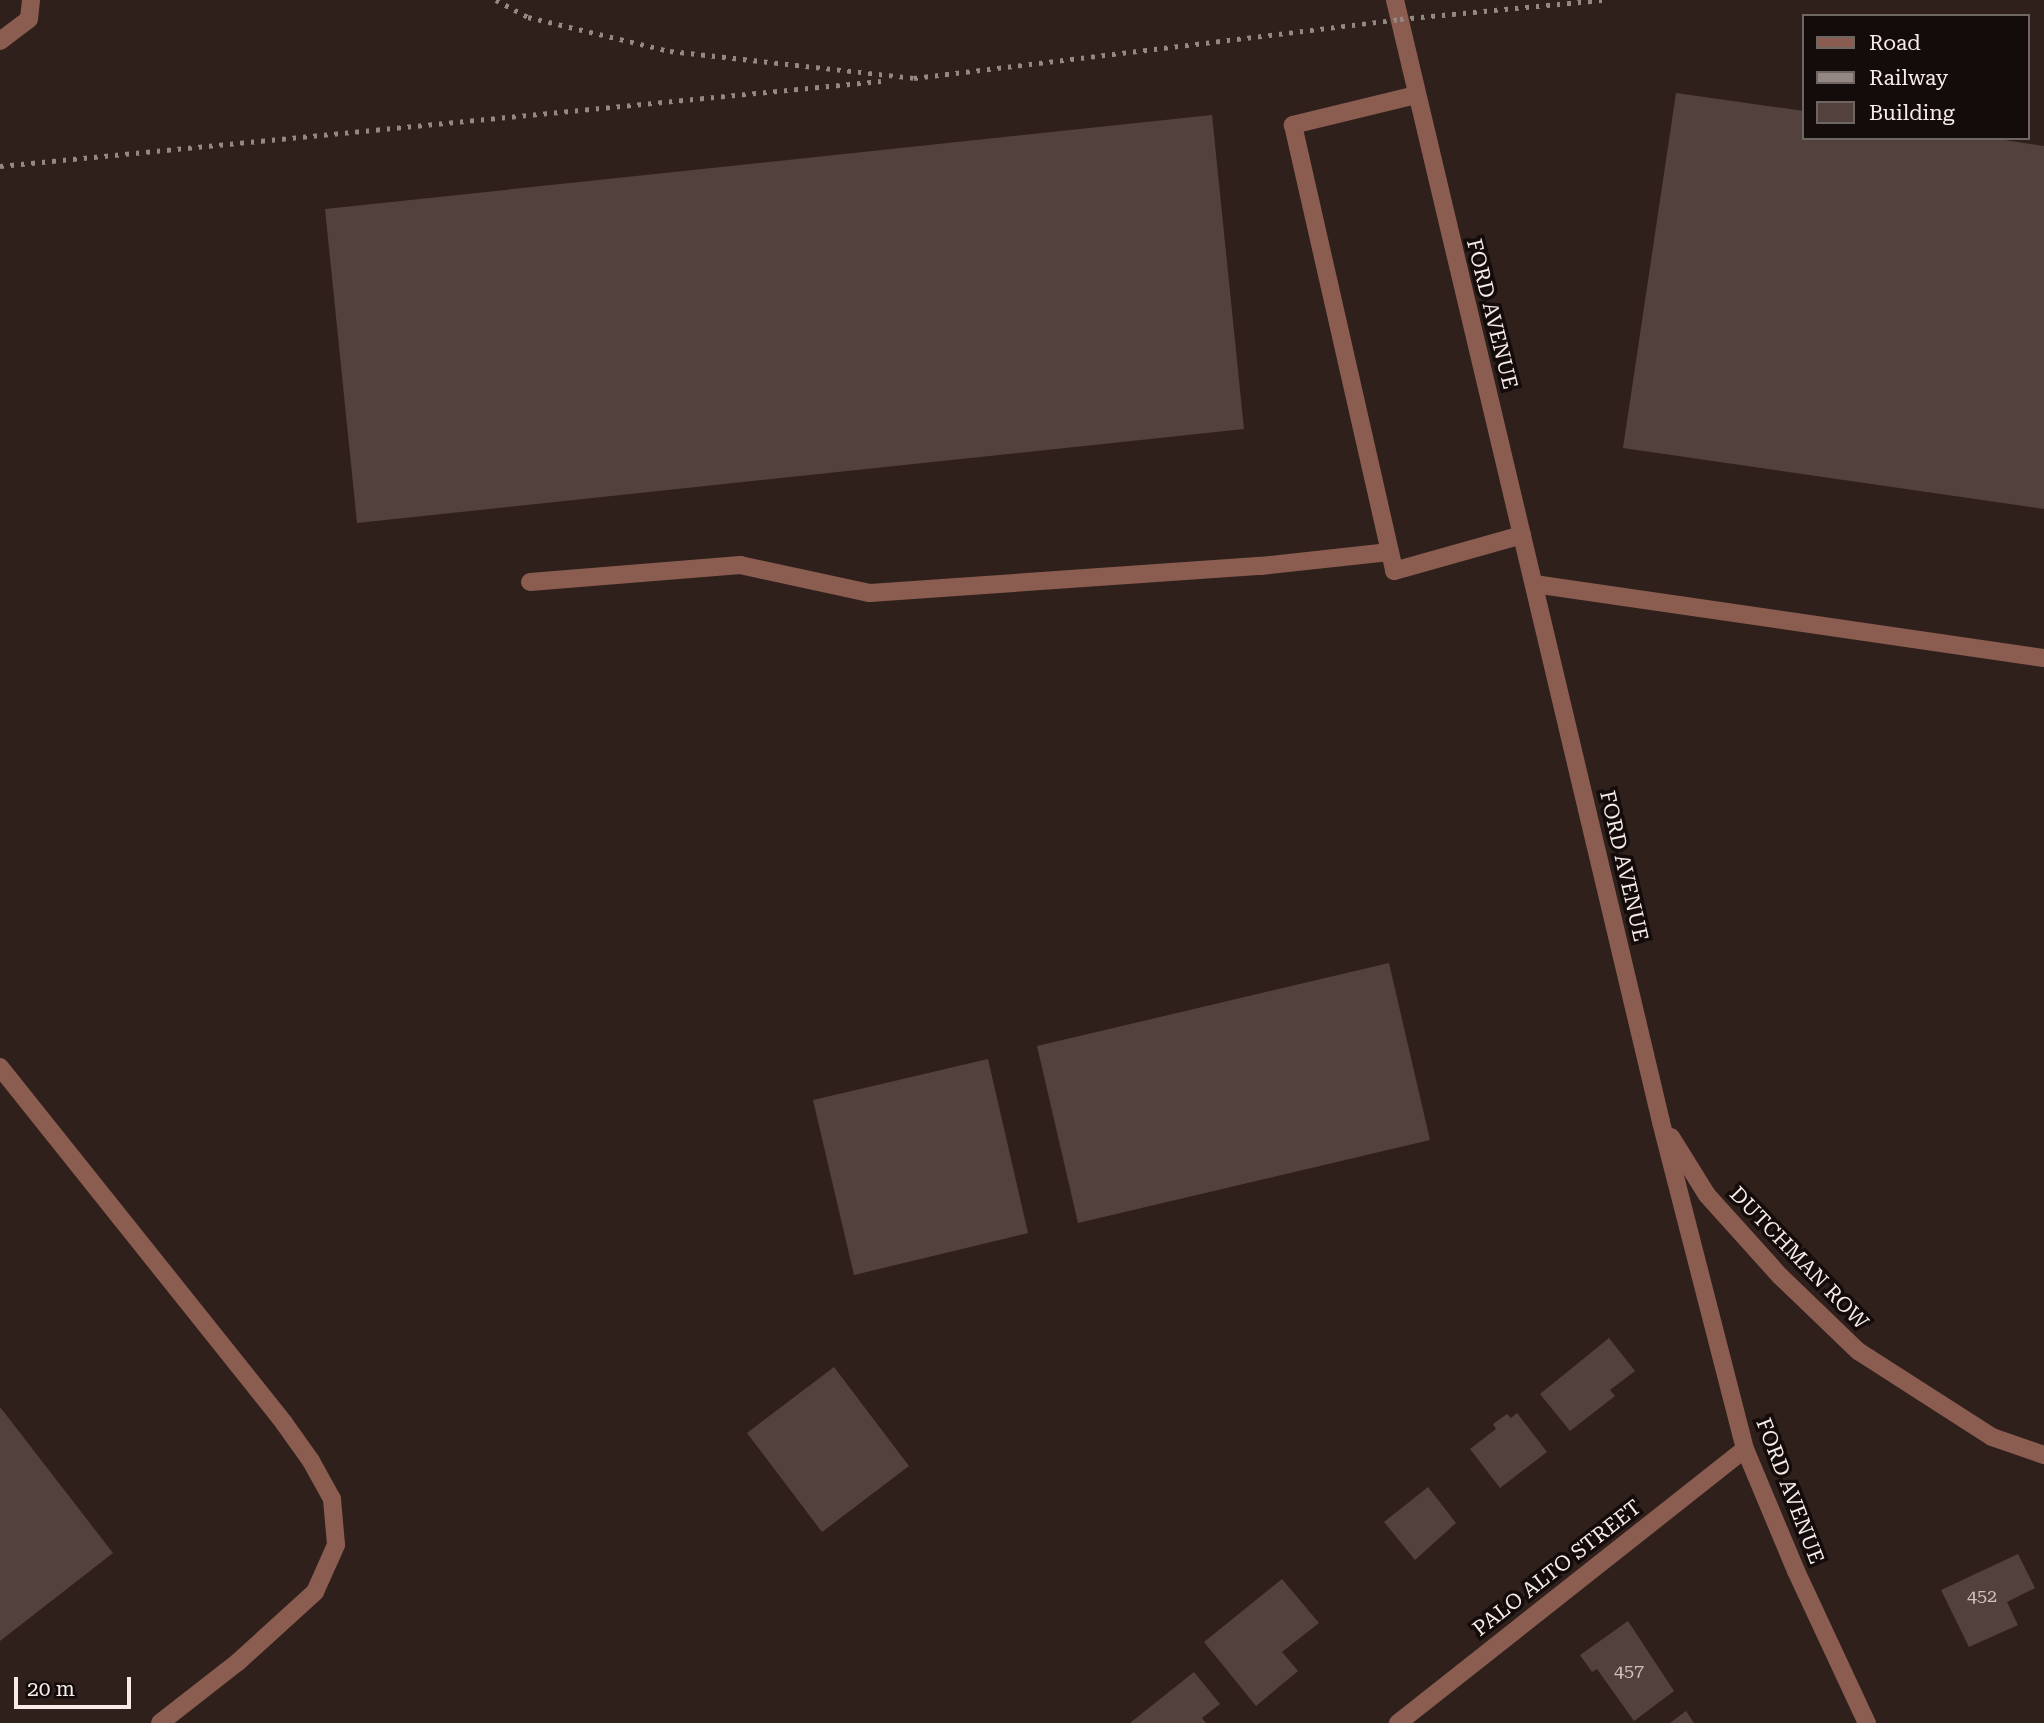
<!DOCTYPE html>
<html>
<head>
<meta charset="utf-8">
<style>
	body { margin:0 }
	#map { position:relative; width:2044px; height:1723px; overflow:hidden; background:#30201c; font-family:"Roboto Serif",serif }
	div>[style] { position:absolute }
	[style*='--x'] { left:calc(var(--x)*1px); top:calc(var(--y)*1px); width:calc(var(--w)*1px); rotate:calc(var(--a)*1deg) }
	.building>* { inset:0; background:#52413c }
	.service>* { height:18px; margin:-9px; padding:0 9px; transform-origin:9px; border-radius:9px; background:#8b5d50 }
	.minor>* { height:18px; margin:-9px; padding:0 9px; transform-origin:9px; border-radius:9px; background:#8b5d50 }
	.rail>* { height:5px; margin-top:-2.5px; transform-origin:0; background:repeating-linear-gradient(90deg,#958784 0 3.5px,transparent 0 10.5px) }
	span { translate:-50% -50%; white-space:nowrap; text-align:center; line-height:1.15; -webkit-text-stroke:7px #130c0a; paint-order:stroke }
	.number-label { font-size:18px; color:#cec1be }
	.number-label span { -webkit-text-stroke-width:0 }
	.street-label { font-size:21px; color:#f7ece9 }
	.legend { position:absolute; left:1802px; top:14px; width:228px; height:126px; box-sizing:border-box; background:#130c0a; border:2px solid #6e6663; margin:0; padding:9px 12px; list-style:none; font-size:21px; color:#f7ece9 }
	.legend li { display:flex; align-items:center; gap:14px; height:35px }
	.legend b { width:35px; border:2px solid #6e6663 }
	.scale { position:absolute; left:14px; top:1677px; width:117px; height:32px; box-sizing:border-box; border:4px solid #f7ece9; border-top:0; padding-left:9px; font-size:21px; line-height:24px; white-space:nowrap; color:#f7ece9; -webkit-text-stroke:5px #130c0a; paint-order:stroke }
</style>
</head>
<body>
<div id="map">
	<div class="building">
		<div style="clip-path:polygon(1676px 93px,1804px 111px,1804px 138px,1992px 138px,2044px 146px,2044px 509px,1623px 448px)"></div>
		<div style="clip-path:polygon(1212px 115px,1244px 429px,357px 523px,325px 209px)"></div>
		<div style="clip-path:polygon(1389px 963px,1430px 1140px,1078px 1223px,1037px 1046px)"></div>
		<div style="clip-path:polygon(988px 1059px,1028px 1233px,854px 1275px,813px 1100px)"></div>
		<div style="clip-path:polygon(1609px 1338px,1635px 1371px,1610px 1390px,1615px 1396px,1570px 1431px,1540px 1394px)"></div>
		<div style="clip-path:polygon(834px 1367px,909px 1466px,822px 1532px,747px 1433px)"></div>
		<div style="clip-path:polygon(0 1407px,113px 1553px,0 1641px)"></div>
		<div style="clip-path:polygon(1517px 1413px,1547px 1452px,1500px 1488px,1470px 1449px,1496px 1429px,1493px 1424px,1507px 1414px,1511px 1418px)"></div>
		<div style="clip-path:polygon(1428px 1487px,1456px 1523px,1415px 1560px,1384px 1522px)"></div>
		<div style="clip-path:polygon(2018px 1554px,2035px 1588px,2007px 1602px,2018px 1625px,1969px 1647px,1941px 1590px)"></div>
		<div style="clip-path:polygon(1282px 1579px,1319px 1623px,1282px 1652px,1298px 1671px,1256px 1706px,1204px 1642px)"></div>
		<div style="clip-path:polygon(1628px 1621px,1674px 1691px,1634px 1721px,1597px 1669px,1592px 1672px,1580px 1655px)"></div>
		<div style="clip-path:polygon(1194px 1672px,1220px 1704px,1202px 1718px,1206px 1723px,1130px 1723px)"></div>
		<div style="clip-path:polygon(1686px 1711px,1694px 1723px,1670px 1723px)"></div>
	</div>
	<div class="service">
		<div style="--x:1395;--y:0;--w:1153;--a:76.66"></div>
		<div style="--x:0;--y:41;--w:36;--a:-37"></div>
		<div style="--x:29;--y:19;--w:19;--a:-84"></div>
		<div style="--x:1416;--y:95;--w:127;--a:166.3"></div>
		<div style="--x:1293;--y:125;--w:457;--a:77.2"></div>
		<div style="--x:1394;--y:571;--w:133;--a:-15.7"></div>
		<div style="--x:530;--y:582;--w:211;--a:-4.6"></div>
		<div style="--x:740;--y:565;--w:133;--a:12.2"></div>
		<div style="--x:870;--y:593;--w:392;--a:-4"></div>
		<div style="--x:1261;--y:566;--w:129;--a:-6.2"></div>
		<div style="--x:1534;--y:584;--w:515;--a:8.26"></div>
		<div style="--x:0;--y:1067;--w:455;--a:51.4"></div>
		<div style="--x:284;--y:1423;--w:47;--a:54.6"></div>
		<div style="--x:311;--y:1461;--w:43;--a:61.1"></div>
		<div style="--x:332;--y:1499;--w:46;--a:85"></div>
		<div style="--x:336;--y:1545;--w:51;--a:114.1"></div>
		<div style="--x:315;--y:1592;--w:104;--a:137.7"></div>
		<div style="--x:238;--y:1662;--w:99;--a:142"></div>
	</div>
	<div class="minor">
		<div style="--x:1661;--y:1122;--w:338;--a:75.6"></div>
		<div style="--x:1745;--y:1449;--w:132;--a:67.3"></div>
		<div style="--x:1796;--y:1571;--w:168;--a:65"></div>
		<div style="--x:1671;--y:1137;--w:68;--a:58.2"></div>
		<div style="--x:1707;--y:1195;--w:109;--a:48"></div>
		<div style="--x:1780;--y:1276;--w:108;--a:43.9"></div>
		<div style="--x:1858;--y:1351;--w:159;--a:32.7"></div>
		<div style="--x:1992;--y:1437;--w:55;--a:19.1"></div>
		<div style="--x:1398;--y:1723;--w:442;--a:-38.3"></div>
	</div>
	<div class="rail">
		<div style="--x:496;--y:0;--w:36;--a:28"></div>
		<div style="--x:528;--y:17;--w:146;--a:13.5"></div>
		<div style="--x:670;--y:51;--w:245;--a:6.3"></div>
		<div style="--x:914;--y:78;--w:490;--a:-6.9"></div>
		<div style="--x:1400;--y:19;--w:203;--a:-5.4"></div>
		<div style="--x:0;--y:166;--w:885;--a:-5.51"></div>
	</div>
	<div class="number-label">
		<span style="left:1982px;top:1596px">452</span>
		<span style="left:1629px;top:1671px">457</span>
	</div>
	<div class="street-label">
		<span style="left:1492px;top:314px;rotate:76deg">FORD AVENUE</span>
		<span style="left:1624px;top:866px;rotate:77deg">FORD AVENUE</span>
		<span style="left:1799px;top:1258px;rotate:46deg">DUTCHMAN ROW</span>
		<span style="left:1790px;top:1491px;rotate:69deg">FORD AVENUE</span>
		<span style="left:1557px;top:1568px;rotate:-38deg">PALO ALTO STREET</span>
	</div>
	<ul class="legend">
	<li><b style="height:9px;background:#8b5d50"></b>Road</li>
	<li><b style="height:9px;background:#958784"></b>Railway</li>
	<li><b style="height:19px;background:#52413c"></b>Building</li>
	</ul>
	<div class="scale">20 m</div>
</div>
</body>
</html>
